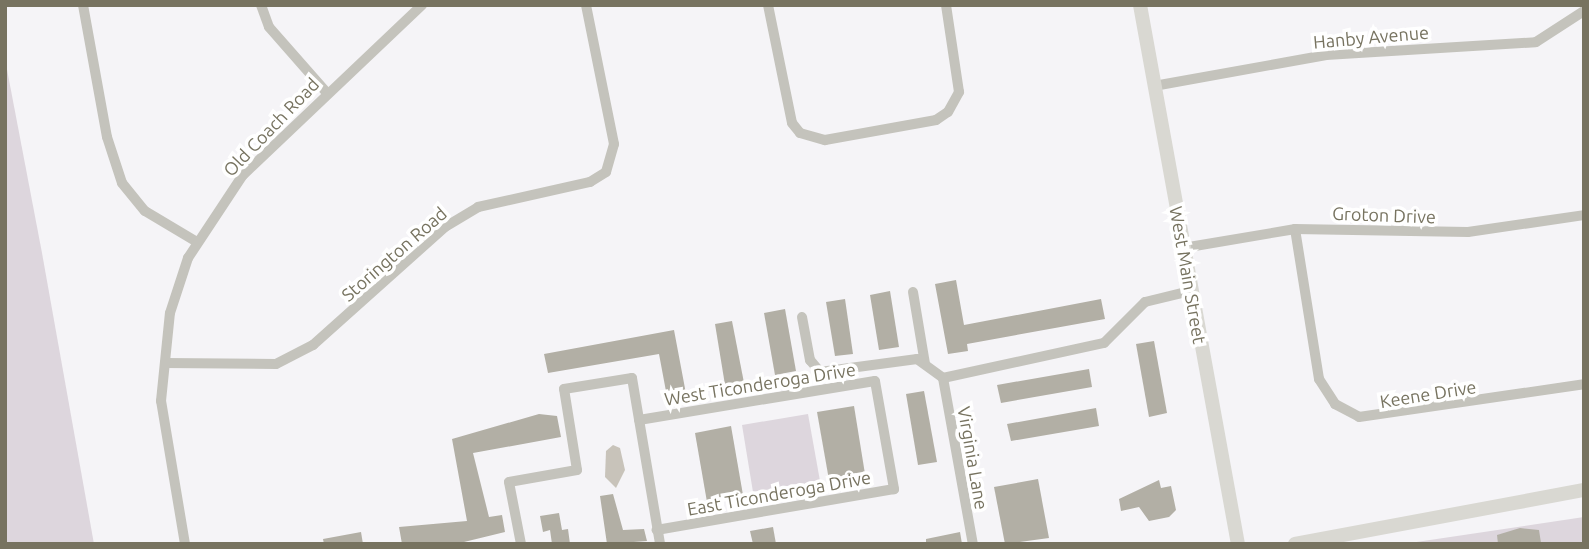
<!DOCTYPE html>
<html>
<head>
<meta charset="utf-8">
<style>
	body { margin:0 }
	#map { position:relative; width:1589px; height:549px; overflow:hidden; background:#f5f4f7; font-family:Ubuntu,sans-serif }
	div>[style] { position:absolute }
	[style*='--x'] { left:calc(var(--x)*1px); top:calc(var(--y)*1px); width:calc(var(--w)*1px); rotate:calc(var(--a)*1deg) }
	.green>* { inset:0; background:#ddd6dd }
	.water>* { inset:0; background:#c8c3ba }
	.building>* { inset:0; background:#b2afa5 }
	.street>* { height:10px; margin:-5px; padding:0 5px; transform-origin:5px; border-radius:5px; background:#c4c3bc }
	.secondary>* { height:14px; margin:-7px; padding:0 7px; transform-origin:7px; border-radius:7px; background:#d9d8d2 }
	span { translate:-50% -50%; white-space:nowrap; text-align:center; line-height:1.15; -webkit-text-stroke:7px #fff; paint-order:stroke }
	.street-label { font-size:18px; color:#777360 }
	.frame { position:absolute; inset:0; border:7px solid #777360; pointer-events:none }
</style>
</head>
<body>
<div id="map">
	<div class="green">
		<div style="clip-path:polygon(5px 59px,42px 253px,94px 544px,5px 544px)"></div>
		<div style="clip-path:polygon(808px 414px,820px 481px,753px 492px,742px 425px)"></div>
		<div style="clip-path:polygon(1584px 517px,1584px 544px,1403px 544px)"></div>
	</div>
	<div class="water">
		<div style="clip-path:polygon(613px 445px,620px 448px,625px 470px,616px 488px,605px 477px,606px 451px)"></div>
	</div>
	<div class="building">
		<div style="clip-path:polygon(956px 280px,964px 325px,1101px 299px,1105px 319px,967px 344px,968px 351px,948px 354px,935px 284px)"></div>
		<div style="clip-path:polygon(890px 291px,899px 347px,879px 350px,870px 295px)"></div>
		<div style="clip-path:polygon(845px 299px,853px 354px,835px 356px,826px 302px)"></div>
		<div style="clip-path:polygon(785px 309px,796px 371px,775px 375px,764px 313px)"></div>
		<div style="clip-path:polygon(732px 321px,745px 388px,726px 391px,715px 324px)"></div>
		<div style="clip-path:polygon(674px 330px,687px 399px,668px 402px,659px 354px,548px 373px,544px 354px)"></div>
		<div style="clip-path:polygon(1154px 341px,1167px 413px,1149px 417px,1136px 344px)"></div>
		<div style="clip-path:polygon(1089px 369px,1092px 387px,1001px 403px,997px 385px)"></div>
		<div style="clip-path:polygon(924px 391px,937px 462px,918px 465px,906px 394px)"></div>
		<div style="clip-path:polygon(854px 406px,865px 474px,829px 480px,817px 412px)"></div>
		<div style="clip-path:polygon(1096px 408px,1099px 426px,1011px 441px,1007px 424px)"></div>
		<div style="clip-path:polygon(539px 414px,557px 416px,561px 437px,473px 453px,489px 517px,502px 515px,505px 532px,464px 542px,402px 544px,399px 527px,467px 521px,452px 439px)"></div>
		<div style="clip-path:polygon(731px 426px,743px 495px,707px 502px,695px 433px)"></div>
		<div style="clip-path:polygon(1038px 479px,1049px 538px,1005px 544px,994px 487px)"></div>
		<div style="clip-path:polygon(1159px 480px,1161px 488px,1171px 486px,1176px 510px,1169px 517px,1149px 521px,1139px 507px,1121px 511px,1119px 499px)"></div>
		<div style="clip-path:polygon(613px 494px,623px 530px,644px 529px,647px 541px,607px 544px,600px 496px)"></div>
		<div style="clip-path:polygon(559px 513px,562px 530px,568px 529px,570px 544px,552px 544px,550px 530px,543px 532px,540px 516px)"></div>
		<div style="clip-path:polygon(773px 527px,776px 544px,753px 544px,750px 531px)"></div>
		<div style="clip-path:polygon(1520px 528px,1539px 530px,1541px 543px,1498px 544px,1497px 535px)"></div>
		<div style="clip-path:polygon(361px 532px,363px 544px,324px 544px,323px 539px)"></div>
		<div style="clip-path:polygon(960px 532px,962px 544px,926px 544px,926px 539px)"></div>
	</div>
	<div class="street">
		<div style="--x:83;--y:5;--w:134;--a:79.7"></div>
		<div style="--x:107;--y:137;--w:48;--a:71.9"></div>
		<div style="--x:122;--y:183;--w:36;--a:51"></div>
		<div style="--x:145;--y:211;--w:61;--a:30.8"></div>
		<div style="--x:261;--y:5;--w:23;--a:70"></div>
		<div style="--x:269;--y:27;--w:88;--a:48.7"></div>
		<div style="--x:768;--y:5;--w:120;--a:78.5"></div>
		<div style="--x:792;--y:123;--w:13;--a:51"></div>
		<div style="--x:800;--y:133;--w:26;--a:16"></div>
		<div style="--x:825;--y:140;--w:113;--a:-10.2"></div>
		<div style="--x:936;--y:120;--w:14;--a:-34"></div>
		<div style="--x:948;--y:112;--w:23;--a:-61"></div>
		<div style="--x:959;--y:92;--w:88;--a:-98.5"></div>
		<div style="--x:1154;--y:86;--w:175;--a:-10.2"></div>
		<div style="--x:1326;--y:55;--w:210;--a:-3.5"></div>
		<div style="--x:1536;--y:42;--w:57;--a:-32.9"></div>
		<div style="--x:1295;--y:229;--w:152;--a:80.9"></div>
		<div style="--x:1319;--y:379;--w:30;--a:57"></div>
		<div style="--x:1335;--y:404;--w:27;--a:28"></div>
		<div style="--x:1359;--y:417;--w:227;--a:-8.3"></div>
		<div style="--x:1183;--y:248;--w:114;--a:-9.6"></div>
		<div style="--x:1295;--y:229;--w:173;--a:1"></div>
		<div style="--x:1468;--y:232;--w:117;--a:-8.3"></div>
		<div style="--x:913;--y:292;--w:73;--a:80.5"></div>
		<div style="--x:802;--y:317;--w:44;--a:79.5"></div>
		<div style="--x:810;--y:360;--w:16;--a:50"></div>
		<div style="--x:820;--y:372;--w:98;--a:-7.6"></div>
		<div style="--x:917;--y:359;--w:32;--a:36"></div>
		<div style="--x:165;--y:363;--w:111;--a:0.5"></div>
		<div style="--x:276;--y:364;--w:42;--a:-27.2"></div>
		<div style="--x:313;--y:345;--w:177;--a:-41.8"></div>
		<div style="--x:445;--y:227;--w:39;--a:-31"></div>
		<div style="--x:478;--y:207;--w:115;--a:-12.6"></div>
		<div style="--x:590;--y:182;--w:19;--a:-32"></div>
		<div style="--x:606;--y:172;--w:29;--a:-74"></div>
		<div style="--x:614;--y:144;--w:142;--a:-101.4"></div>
		<div style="--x:943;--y:378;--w:165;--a:-12.3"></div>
		<div style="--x:1104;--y:343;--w:58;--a:-45"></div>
		<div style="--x:1145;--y:302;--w:46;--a:-13.7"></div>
		<div style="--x:943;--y:378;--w:169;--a:79.8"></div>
		<div style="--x:639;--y:420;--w:239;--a:-9.4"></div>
		<div style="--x:875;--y:381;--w:110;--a:80"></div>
		<div style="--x:894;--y:489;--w:241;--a:170.2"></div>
		<div style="--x:185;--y:544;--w:145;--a:-99.5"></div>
		<div style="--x:161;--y:401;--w:88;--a:-84.2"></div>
		<div style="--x:170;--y:313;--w:58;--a:-71.9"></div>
		<div style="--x:188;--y:258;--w:100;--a:-56.5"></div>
		<div style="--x:243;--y:175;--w:247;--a:-43.5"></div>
		<div style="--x:521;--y:544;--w:63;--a:-101"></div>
		<div style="--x:509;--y:482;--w:69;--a:-10"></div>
		<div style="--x:577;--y:470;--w:82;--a:-99.1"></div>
		<div style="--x:564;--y:389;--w:69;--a:-9.2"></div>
		<div style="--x:632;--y:378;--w:168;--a:80.4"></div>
	</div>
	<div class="secondary">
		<div style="--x:1140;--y:5;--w:548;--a:79.7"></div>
		<div style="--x:1295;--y:544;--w:294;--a:-10.6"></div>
	</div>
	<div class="street-label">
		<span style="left:1371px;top:37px;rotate:-5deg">Hanby Avenue</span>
		<span style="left:271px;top:127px;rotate:-46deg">Old Coach Road</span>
		<span style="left:1384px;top:215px;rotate:2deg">Groton Drive</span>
		<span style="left:394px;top:254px;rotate:-41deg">Storington Road</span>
		<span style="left:1188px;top:275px;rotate:80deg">West Main Street</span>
		<span style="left:760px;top:384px;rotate:-9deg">West Ticonderoga Drive</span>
		<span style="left:1428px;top:394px;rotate:-9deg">Keene Drive</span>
		<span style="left:973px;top:458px;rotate:80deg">Virginia Lane</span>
		<span style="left:779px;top:493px;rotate:-10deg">East Ticonderoga Drive</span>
	</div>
	<div class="frame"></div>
</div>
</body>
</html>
